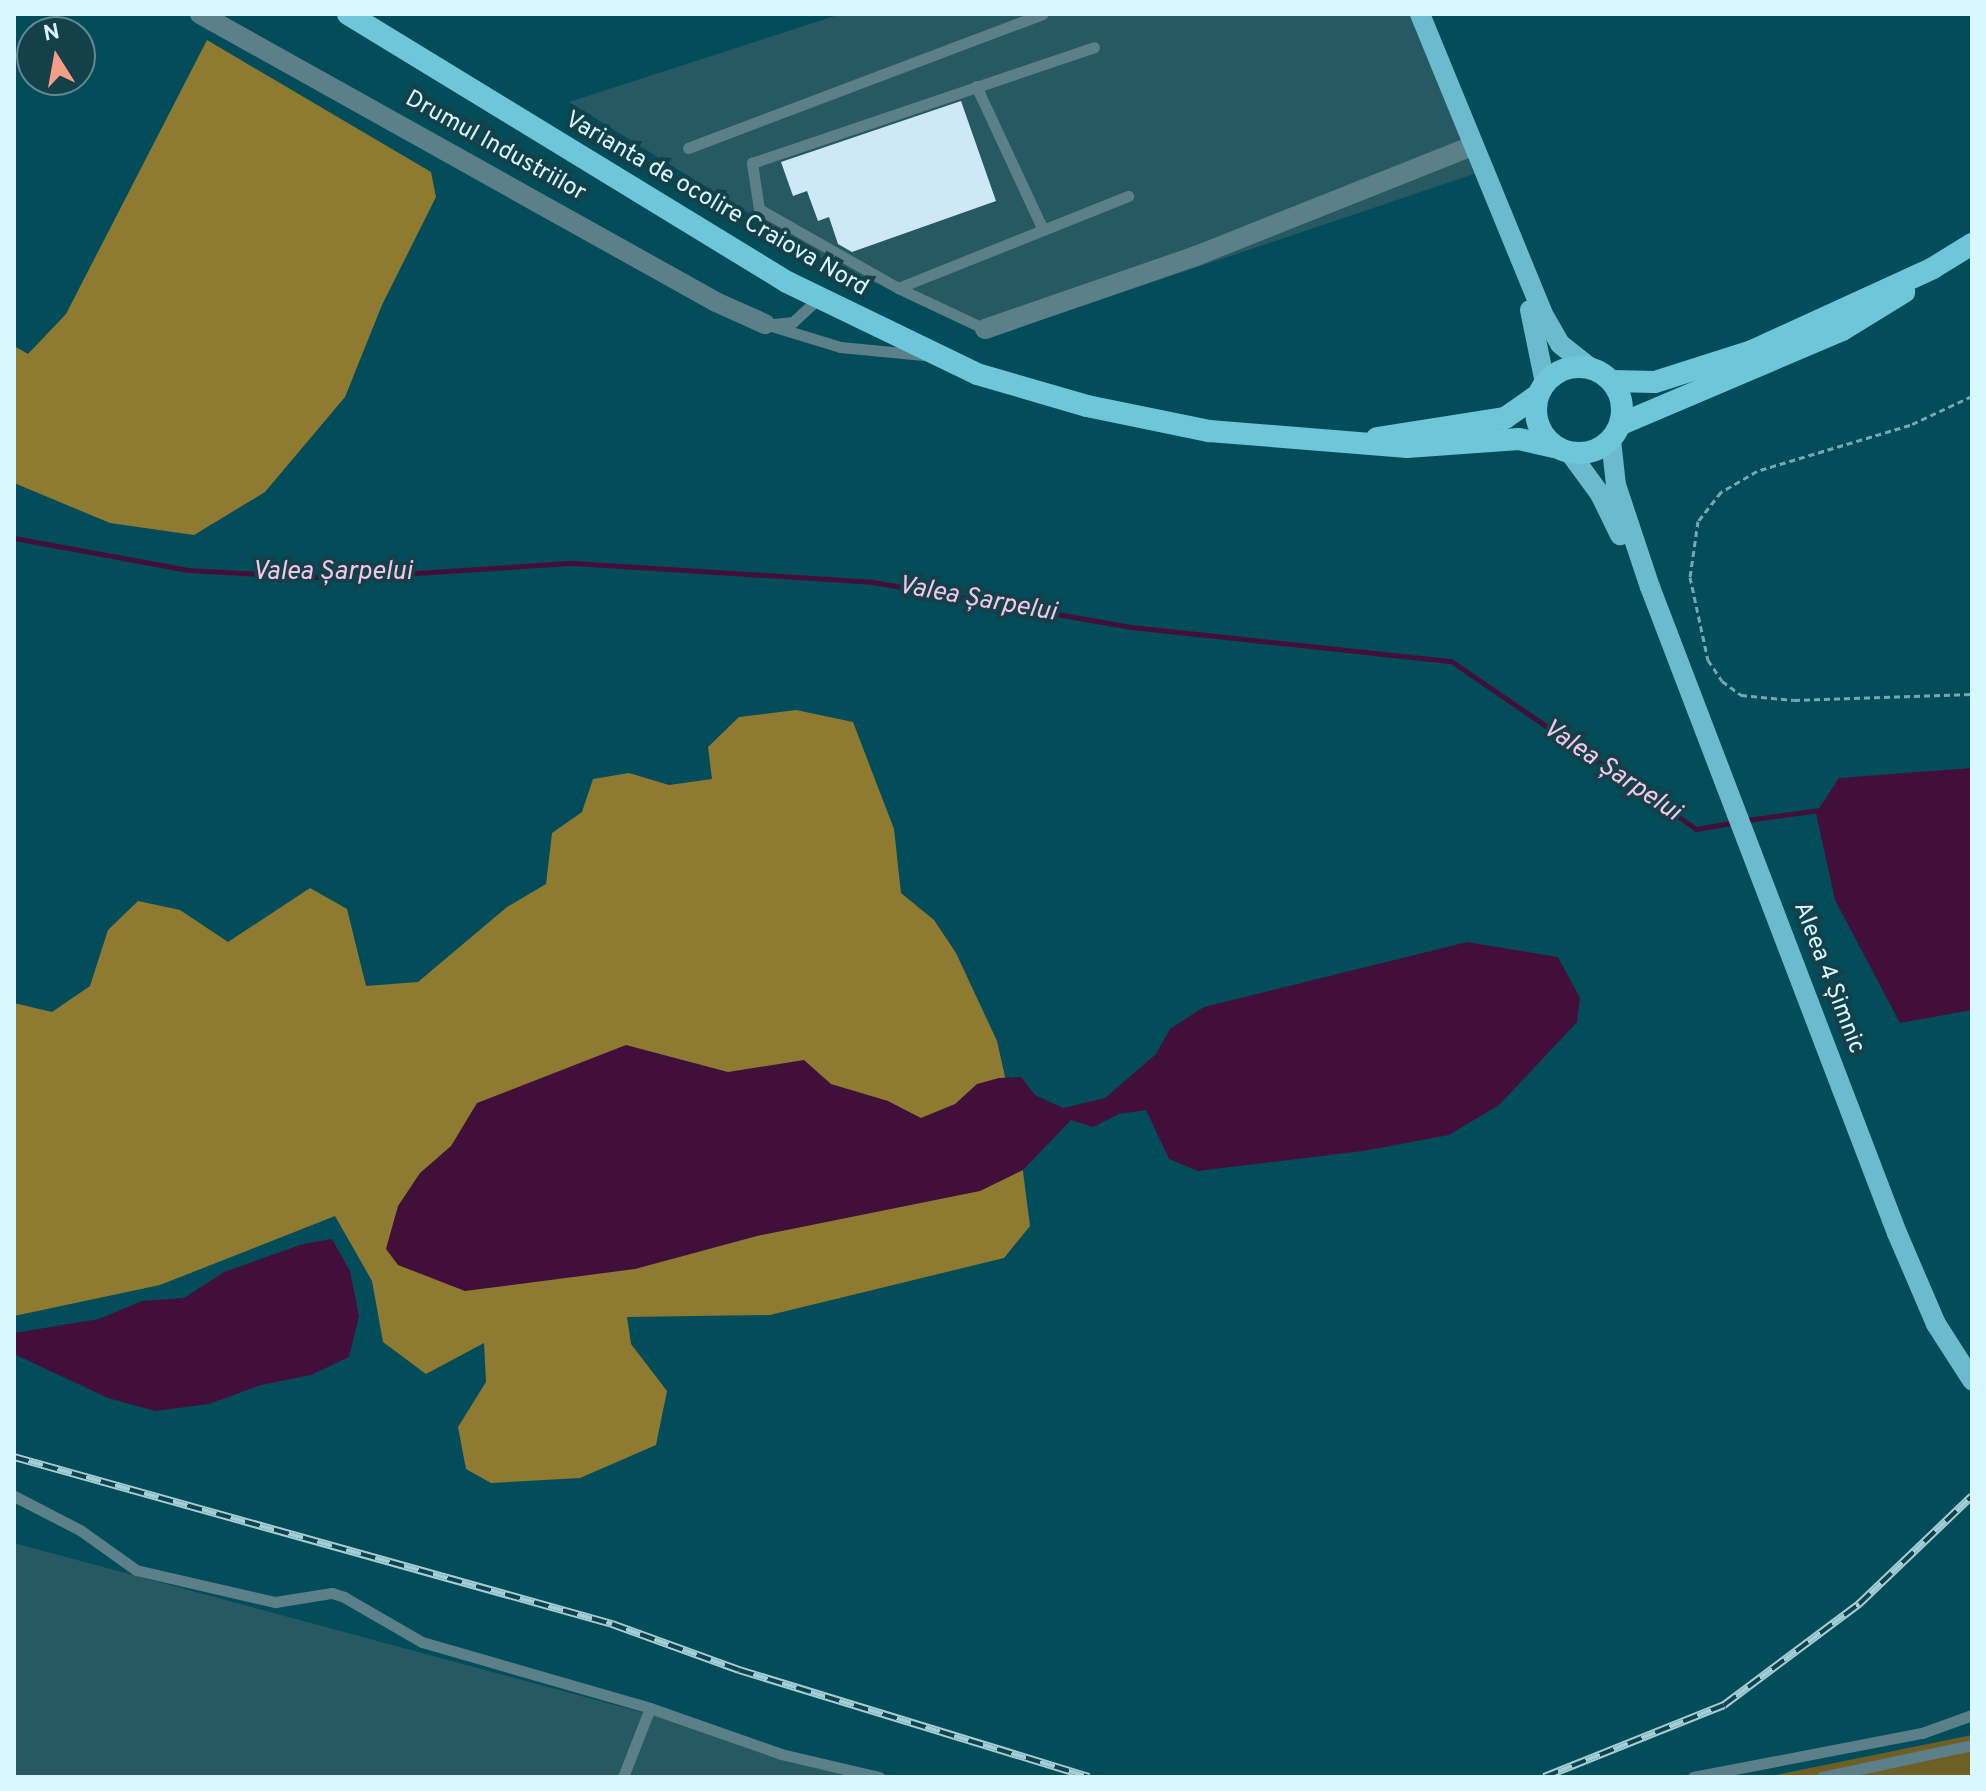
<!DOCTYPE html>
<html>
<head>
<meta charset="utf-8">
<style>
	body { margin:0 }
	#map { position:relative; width:1986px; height:1791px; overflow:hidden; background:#034d5a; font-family:Overpass,sans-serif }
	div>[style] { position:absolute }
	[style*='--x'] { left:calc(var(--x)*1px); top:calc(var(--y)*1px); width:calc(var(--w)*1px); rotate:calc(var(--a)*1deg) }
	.built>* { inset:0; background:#275963 }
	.green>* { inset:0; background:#6e5f27 }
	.forest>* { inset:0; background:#8e7b31 }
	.water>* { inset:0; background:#420f3a }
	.stream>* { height:5px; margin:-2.5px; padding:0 2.5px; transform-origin:2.5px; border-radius:2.5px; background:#420f3a }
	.building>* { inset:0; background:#cfe8f7 }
	.path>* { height:3px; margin-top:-1.5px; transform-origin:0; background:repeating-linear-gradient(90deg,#75a8b2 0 6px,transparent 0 10px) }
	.service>* { height:11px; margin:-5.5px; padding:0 5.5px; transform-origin:5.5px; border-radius:5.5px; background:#5c8089 }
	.minor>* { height:20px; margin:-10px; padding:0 10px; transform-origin:10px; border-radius:10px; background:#5c8089 }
	.primary>* { height:20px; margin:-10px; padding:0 10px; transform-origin:10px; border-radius:10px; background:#6cbacd }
	.trunk>* { height:22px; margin:-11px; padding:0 11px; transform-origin:11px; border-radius:11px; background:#6ec6da }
	.trunk>.ring { margin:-11px; padding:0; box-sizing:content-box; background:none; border:22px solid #6ec6da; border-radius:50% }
	.rail>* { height:8px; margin-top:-4px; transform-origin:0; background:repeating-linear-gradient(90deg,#14404a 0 15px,#a4ced7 0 30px); box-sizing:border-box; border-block:2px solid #a4ced7 }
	span { translate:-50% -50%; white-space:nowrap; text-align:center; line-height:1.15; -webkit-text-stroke:8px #14404a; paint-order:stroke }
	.street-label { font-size:24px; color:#d8f7ff }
	.water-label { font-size:26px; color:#f7c5eb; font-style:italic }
	.frame { position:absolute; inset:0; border:16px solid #d8f7ff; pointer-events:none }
	.north { position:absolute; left:16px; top:16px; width:80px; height:80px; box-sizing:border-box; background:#14404a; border:2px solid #628992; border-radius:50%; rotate:349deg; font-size:22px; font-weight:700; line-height:32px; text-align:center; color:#d8f7ff }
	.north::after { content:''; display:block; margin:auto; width:28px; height:36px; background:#f49e88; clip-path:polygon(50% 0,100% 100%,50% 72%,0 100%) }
</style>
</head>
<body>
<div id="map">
	<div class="built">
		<div style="clip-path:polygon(841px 14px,1412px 14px,1474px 174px,996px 335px,829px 263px,569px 102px)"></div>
		<div style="clip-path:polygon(14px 1543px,882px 1777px,14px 1777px)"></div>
	</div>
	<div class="green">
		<div style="clip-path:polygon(1972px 1735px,1972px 1777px,1766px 1777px,1805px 1769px)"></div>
	</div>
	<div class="forest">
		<div style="clip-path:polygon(207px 40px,431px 172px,436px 197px,382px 305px,345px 397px,265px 492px,194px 535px,110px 523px,14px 483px,14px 346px,28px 354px,66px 314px)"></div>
		<div style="clip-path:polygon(796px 710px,853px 722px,894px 829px,901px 893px,934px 920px,956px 953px,997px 1041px,1019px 1140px,1030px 1226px,1004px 1258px,770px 1315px,627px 1317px,631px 1344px,667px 1391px,656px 1445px,580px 1478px,491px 1483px,466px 1469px,458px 1427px,486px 1382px,484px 1343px,426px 1374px,383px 1342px,372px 1281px,335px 1216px,160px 1285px,14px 1316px,14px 1003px,52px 1012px,90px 986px,108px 930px,138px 901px,180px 910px,228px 942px,310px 888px,347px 909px,366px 986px,418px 982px,507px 907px,546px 884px,552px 833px,582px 812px,593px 779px,629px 773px,669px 785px,712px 779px,708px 747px,739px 717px)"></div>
	</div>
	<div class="water">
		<div style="clip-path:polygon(1972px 768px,1972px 1010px,1900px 1023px,1835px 900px,1816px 813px,1839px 778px)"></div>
		<div style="clip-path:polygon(1467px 942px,1558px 957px,1580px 998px,1577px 1022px,1499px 1105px,1449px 1135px,1363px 1151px,1198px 1171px,1169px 1159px,1146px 1110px,1119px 1114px,1093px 1127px,1071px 1120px,1023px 1170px,980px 1191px,757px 1236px,635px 1269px,465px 1291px,398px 1265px,386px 1249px,398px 1206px,420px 1173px,451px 1146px,477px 1103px,626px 1045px,728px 1072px,804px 1060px,831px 1084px,888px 1101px,921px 1118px,955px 1104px,977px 1084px,999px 1078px,1021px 1077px,1035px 1095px,1063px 1108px,1105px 1098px,1156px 1054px,1170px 1029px,1204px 1007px)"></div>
		<div style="clip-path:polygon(332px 1239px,350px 1271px,359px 1316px,349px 1357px,311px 1375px,261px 1385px,209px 1404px,155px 1411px,108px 1398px,14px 1354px,14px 1333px,99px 1319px,142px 1301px,184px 1298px,224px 1272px,303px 1244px)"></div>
	</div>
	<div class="stream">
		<div style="--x:14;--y:538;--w:177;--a:10.4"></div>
		<div style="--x:188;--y:570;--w:150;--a:3.1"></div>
		<div style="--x:338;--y:578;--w:235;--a:-3.7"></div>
		<div style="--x:573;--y:563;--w:301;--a:3.6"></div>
		<div style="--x:873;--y:582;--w:262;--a:9.9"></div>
		<div style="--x:1131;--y:627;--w:322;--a:6.1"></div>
		<div style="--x:1451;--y:661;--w:297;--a:34.4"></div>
		<div style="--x:1696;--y:829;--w:41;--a:-9.9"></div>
		<div style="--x:1746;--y:820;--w:81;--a:-7.8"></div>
	</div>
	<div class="building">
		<div style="clip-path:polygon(961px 101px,996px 201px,852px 252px,838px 244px,829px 217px,818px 221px,807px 191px,793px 196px,781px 162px)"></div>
	</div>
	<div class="path">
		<div style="--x:1972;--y:396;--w:68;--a:154.9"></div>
		<div style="--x:1910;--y:425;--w:160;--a:163.3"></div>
		<div style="--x:1757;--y:471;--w:42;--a:149.7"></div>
		<div style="--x:1721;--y:492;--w:37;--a:128"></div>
		<div style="--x:1698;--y:521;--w:57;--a:98.1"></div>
		<div style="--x:1690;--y:577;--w:85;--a:77.8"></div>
		<div style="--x:1708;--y:660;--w:25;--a:56"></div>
		<div style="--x:1722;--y:681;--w:24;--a:36"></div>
		<div style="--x:1741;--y:695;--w:53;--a:5.4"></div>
		<div style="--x:1794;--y:700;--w:178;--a:-1.9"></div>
	</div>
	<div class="service">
		<div style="--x:976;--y:86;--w:159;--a:65"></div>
		<div style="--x:688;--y:148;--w:379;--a:-20.7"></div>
		<div style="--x:898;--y:288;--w:248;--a:-21.8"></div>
		<div style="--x:765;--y:324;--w:78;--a:17"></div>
		<div style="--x:840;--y:347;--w:84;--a:5.4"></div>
		<div style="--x:774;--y:324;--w:19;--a:-6"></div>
		<div style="--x:793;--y:322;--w:35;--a:-43"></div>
		<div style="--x:985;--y:329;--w:96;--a:-154.8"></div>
		<div style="--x:898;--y:288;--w:160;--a:-150.4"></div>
		<div style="--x:759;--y:209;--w:47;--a:-98.7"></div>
		<div style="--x:752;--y:163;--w:361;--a:-18.7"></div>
		<div style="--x:14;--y:1496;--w:74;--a:27.3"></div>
		<div style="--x:80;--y:1530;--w:69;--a:35.5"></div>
		<div style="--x:136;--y:1570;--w:143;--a:13"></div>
		<div style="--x:275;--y:1602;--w:58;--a:-9"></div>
		<div style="--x:332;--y:1593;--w:13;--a:18"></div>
		<div style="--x:344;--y:1597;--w:90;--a:30"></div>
		<div style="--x:422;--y:1642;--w:237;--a:16.1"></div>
		<div style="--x:650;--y:1708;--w:139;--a:19.3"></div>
		<div style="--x:781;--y:1754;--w:101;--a:13.2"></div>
		<div style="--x:623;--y:1777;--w:74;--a:-68.6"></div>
		<div style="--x:1693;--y:1777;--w:233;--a:-10.9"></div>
		<div style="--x:1922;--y:1733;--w:53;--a:-19.8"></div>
		<div style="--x:1822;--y:1777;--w:153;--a:-12"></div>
	</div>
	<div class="minor">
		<div style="--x:200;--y:14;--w:591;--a:29.17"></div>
		<div style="--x:716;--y:302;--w:54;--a:24.2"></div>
		<div style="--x:985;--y:329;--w:223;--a:-19.1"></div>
		<div style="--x:1196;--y:256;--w:298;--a:-21.7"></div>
	</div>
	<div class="primary">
		<div style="--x:1420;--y:14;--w:326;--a:67.7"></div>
		<div style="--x:1544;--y:316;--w:32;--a:60"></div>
		<div style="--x:1560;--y:344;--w:39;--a:38"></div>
		<div style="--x:1530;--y:310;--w:75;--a:78.4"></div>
		<div style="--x:1611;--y:440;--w:45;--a:83.7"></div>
		<div style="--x:1616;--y:485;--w:108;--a:71.6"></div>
		<div style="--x:1650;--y:587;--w:692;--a:69.08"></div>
		<div style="--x:1897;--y:1233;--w:99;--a:66.8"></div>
		<div style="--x:1936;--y:1324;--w:67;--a:57.3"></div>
		<div style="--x:1570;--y:453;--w:51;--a:53.8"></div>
		<div style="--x:1600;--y:494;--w:46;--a:64"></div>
	</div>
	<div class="trunk">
		<div style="--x:348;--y:14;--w:514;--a:31.4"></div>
		<div style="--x:787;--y:282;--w:211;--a:25.8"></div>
		<div style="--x:977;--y:374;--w:115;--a:16.2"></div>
		<div style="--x:1087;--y:406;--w:125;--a:11.6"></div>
		<div style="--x:1209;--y:431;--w:199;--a:4.6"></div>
		<div style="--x:1407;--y:447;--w:112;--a:-4.1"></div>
		<div style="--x:1519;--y:439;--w:37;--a:13"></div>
		<div class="ring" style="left:1536px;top:367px;width:64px;height:64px"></div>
		<div style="--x:1612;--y:381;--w:43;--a:1.3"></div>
		<div style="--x:1655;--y:382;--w:102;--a:-17.7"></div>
		<div style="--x:1752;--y:351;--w:199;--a:-24.6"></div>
		<div style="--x:1933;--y:268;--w:46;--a:-31.6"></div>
		<div style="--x:1621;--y:424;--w:240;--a:-23"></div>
		<div style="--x:1842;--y:330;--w:73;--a:-31.5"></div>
		<div style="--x:1377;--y:438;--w:130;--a:-8.9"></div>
		<div style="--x:1505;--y:418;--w:40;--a:-34.9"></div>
	</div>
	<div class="rail">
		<div style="--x:14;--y:1457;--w:621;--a:15.6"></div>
		<div style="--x:612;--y:1624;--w:135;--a:19.9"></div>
		<div style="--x:739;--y:1670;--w:366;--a:17"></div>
		<div style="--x:1544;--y:1777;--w:194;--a:-21.8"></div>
		<div style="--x:1724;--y:1705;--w:169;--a:-36.8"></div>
		<div style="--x:1859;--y:1604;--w:156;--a:-43.7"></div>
	</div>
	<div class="street-label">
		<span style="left:495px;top:147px;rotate:29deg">Drumul Industriilor</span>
		<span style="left:716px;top:205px;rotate:30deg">Varianta de ocolire Craiova Nord</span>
		<span style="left:1828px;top:978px;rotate:69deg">Aleea 4 Șimnic</span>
	</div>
	<div class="water-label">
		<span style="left:332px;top:573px">Valea Șarpelui</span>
		<span style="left:977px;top:600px;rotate:10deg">Valea Șarpelui</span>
		<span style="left:1611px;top:771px;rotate:34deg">Valea Șarpelui</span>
	</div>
	<div class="frame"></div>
	<div class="north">N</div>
</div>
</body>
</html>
